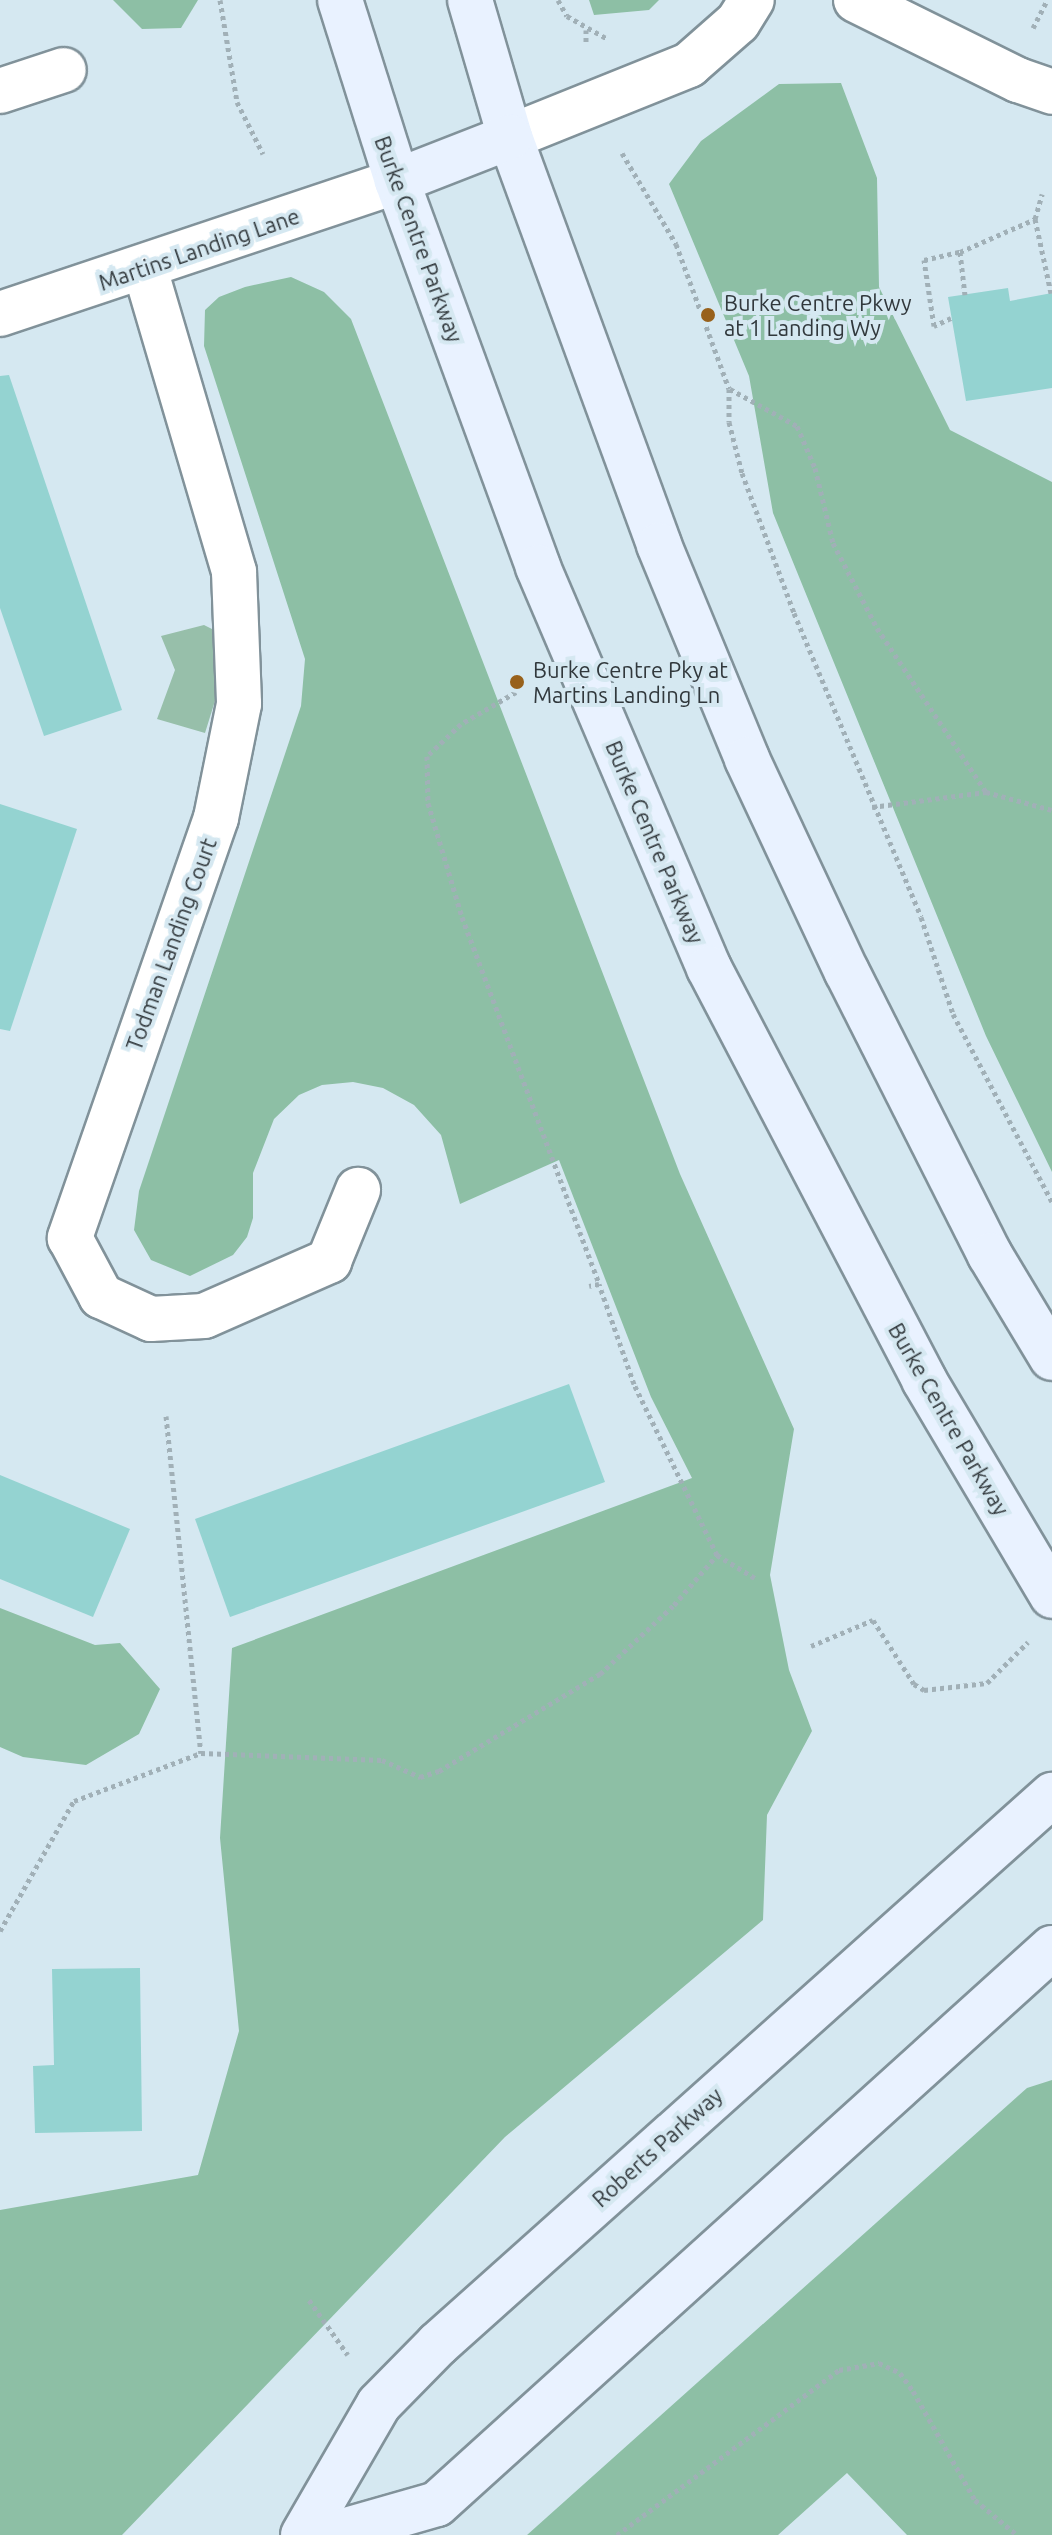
<!DOCTYPE html>
<html>
<head>
<meta charset="utf-8">
<style>
	body { margin:0 }
	#map { position:relative; width:1052px; height:2535px; overflow:hidden; background:#d5e8f1; font-family:Ubuntu,sans-serif }
	div>[style] { position:absolute }
	[style*='--x'] { left:calc(var(--x)*1px); top:calc(var(--y)*1px); width:calc(var(--w)*1px); rotate:calc(var(--a)*1deg) }
	.green>* { inset:0; background:#97bfaa }
	.forest>* { inset:0; background:#8dbfa5 }
	.building>* { inset:0; background:#94d3d1 }
	.path>* { height:5px; margin-top:-2.5px; transform-origin:0; background:repeating-linear-gradient(90deg,#a1b0b7 0 4px,transparent 0 8px) }
	.roads { filter:drop-shadow(2px 0 #81929a) drop-shadow(-2px 0 #81929a) drop-shadow(0 2px #81929a) drop-shadow(0 -2px #81929a) }
	.minor>* { height:44px; margin:-22px; padding:0 22px; transform-origin:22px; border-radius:22px; background:#fff }
	.secondary>* { height:44px; margin:-22px; padding:0 22px; transform-origin:22px; border-radius:22px; background:#e9f2ff }
	.dots>* { width:22px; height:22px; translate:-50% -50%; box-sizing:border-box; border:4px solid #d5e8f1; border-radius:50% }
	span { translate:-50% -50%; white-space:nowrap; text-align:center; line-height:1.15; -webkit-text-stroke:8px #d5e8f1; paint-order:stroke }
	.street-label { font-size:22px; color:#31383c }
	.poi-label { font-size:22px; color:#31383c }
	.left { translate:0 -50%; text-align:left }
</style>
</head>
<body>
<div id="map">
	<div class="green">
		<div style="clip-path:polygon(204px 625px,216px 631px,219px 688px,205px 733px,157px 719px,175px 670px,161px 636px)"></div>
	</div>
	<div class="forest">
		<div style="clip-path:polygon(113px 0,198px 0,181px 28px,142px 29px)"></div>
		<div style="clip-path:polygon(589px 0,659px 0,649px 10px,594px 15px)"></div>
		<div style="clip-path:polygon(841px 83px,877px 178px,879px 287px,950px 430px,1052px 482px,1052px 1172px,986px 1036px,773px 513px,749px 376px,669px 184px,701px 141px,779px 84px)"></div>
		<div style="clip-path:polygon(291px 277px,324px 292px,351px 319px,680px 1174px,794px 1429px,770px 1575px,789px 1670px,812px 1731px,767px 1815px,763px 1920px,505px 2137px,122px 2535px,0 2535px,0 2210px,198px 2175px,239px 2031px,220px 1838px,232px 1648px,692px 1478px,651px 1397px,559px 1160px,460px 1204px,441px 1135px,414px 1105px,383px 1088px,353px 1082px,322px 1085px,299px 1095px,274px 1119px,253px 1173px,253px 1218px,247px 1237px,233px 1255px,190px 1276px,151px 1260px,134px 1230px,139px 1191px,301px 706px,305px 659px,204px 346px,205px 310px,219px 297px,245px 287px)"></div>
		<div style="clip-path:polygon(0 1608px,95px 1645px,120px 1643px,160px 1689px,139px 1734px,86px 1765px,23px 1757px,0 1747px)"></div>
		<div style="clip-path:polygon(1052px 2080px,1052px 2535px,907px 2535px,847px 2473px,778px 2535px,527px 2535px,1027px 2088px)"></div>
	</div>
	<div class="building">
		<div style="clip-path:polygon(1008px 288px,1010px 301px,1052px 293px,1052px 388px,966px 401px,948px 297px)"></div>
		<div style="clip-path:polygon(9px 375px,122px 710px,44px 736px,0 608px,0 376px)"></div>
		<div style="clip-path:polygon(0 804px,77px 829px,10px 1031px,0 1029px)"></div>
		<div style="clip-path:polygon(569px 1384px,605px 1482px,230px 1617px,195px 1519px)"></div>
		<div style="clip-path:polygon(0 1475px,130px 1529px,93px 1617px,0 1579px)"></div>
		<div style="clip-path:polygon(140px 1968px,142px 2131px,35px 2133px,33px 2066px,54px 2065px,52px 1969px)"></div>
	</div>
	<div class="path">
		<div style="--x:220;--y:0;--w:103;--a:80.5"></div>
		<div style="--x:237;--y:102;--w:58;--a:63.4"></div>
		<div style="--x:558;--y:0;--w:18;--a:61"></div>
		<div style="--x:567;--y:16;--w:45;--a:29.4"></div>
		<div style="--x:1033;--y:28;--w:31;--a:-63"></div>
		<div style="--x:586;--y:30;--w:15;--a:90"></div>
		<div style="--x:622;--y:153;--w:106;--a:59.3"></div>
		<div style="--x:676;--y:244;--w:154;--a:69.9"></div>
		<div style="--x:729;--y:389;--w:33;--a:90"></div>
		<div style="--x:729;--y:422;--w:53;--a:75.7"></div>
		<div style="--x:742;--y:473;--w:149;--a:69.6"></div>
		<div style="--x:794;--y:613;--w:329;--a:67.3"></div>
		<div style="--x:921;--y:917;--w:102;--a:71.7"></div>
		<div style="--x:953;--y:1014;--w:212;--a:62.2"></div>
		<div style="--x:1035;--y:219;--w:76;--a:77.8"></div>
		<div style="--x:960;--y:252;--w:43;--a:83.4"></div>
		<div style="--x:951;--y:318;--w:19;--a:155"></div>
		<div style="--x:934;--y:326;--w:67;--a:-98.6"></div>
		<div style="--x:924;--y:260;--w:37;--a:-13"></div>
		<div style="--x:960;--y:252;--w:82;--a:-23.7"></div>
		<div style="--x:1035;--y:219;--w:26;--a:-74"></div>
		<div style="--x:730;--y:389;--w:77;--a:28.9"></div>
		<div style="--x:797;--y:426;--w:46;--a:66.8"></div>
		<div style="--x:815;--y:468;--w:77;--a:76.5"></div>
		<div style="--x:833;--y:543;--w:96;--a:62.6"></div>
		<div style="--x:877;--y:628;--w:197;--a:56.4"></div>
		<div style="--x:516;--y:692;--w:64;--a:149.8"></div>
		<div style="--x:461;--y:724;--w:47;--a:136.7"></div>
		<div style="--x:427;--y:756;--w:47;--a:88.8"></div>
		<div style="--x:428;--y:803;--w:119;--a:73.4"></div>
		<div style="--x:462;--y:917;--w:392;--a:69.5"></div>
		<div style="--x:872;--y:807;--w:115;--a:-7.5"></div>
		<div style="--x:986;--y:792;--w:68;--a:15.3"></div>
		<div style="--x:166;--y:1416;--w:339;--a:84.1"></div>
		<div style="--x:717;--y:1555;--w:44;--a:31.2"></div>
		<div style="--x:811;--y:1646;--w:67;--a:-22.8"></div>
		<div style="--x:873;--y:1620;--w:76;--a:57.4"></div>
		<div style="--x:914;--y:1684;--w:12;--a:31"></div>
		<div style="--x:924;--y:1690;--w:63;--a:-6.3"></div>
		<div style="--x:987;--y:1683;--w:58;--a:-45"></div>
		<div style="--x:0;--y:1931;--w:150;--a:-60.4"></div>
		<div style="--x:74;--y:1801;--w:136;--a:-20.7"></div>
		<div style="--x:201;--y:1753;--w:181;--a:2.2"></div>
		<div style="--x:382;--y:1760;--w:42;--a:24.1"></div>
		<div style="--x:420;--y:1777;--w:20;--a:-18"></div>
		<div style="--x:439;--y:1771;--w:188;--a:-31.1"></div>
		<div style="--x:600;--y:1674;--w:101;--a:-43"></div>
		<div style="--x:674;--y:1605;--w:66;--a:-49.3"></div>
		<div style="--x:717;--y:1555;--w:190;--a:-115.9"></div>
		<div style="--x:634;--y:1384;--w:106;--a:-109.3"></div>
		<div style="--x:599;--y:1284;--w:10;--a:169"></div>
		<div style="--x:309;--y:2300;--w:67;--a:54.7"></div>
		<div style="--x:617;--y:2535;--w:277;--a:-36.6"></div>
		<div style="--x:839;--y:2370;--w:41;--a:-9.9"></div>
		<div style="--x:879;--y:2363;--w:23;--a:25"></div>
		<div style="--x:900;--y:2373;--w:22;--a:54"></div>
		<div style="--x:913;--y:2391;--w:125;--a:60.4"></div>
		<div style="--x:975;--y:2500;--w:55;--a:39.8"></div>
	</div>
	<div class="roads">
		<div class="minor">
			<div style="--x:856;--y:0;--w:181;--a:26.3"></div>
			<div style="--x:1018;--y:80;--w:36;--a:19"></div>
			<div style="--x:0;--y:91;--w:67;--a:-18.2"></div>
			<div style="--x:510;--y:137;--w:193;--a:-21.9"></div>
			<div style="--x:689;--y:65;--w:65;--a:-41.3"></div>
			<div style="--x:738;--y:22;--w:26;--a:-58"></div>
			<div style="--x:145;--y:269;--w:316;--a:73.6"></div>
			<div style="--x:234;--y:572;--w:132;--a:87.8"></div>
			<div style="--x:239;--y:704;--w:116;--a:101.4"></div>
			<div style="--x:216;--y:818;--w:445;--a:109.2"></div>
			<div style="--x:70;--y:1238;--w:66;--a:61.9"></div>
			<div style="--x:101;--y:1296;--w:55;--a:24.7"></div>
			<div style="--x:151;--y:1319;--w:53;--a:-3.2"></div>
			<div style="--x:204;--y:1316;--w:137;--a:-23.7"></div>
			<div style="--x:329;--y:1261;--w:77;--a:-67.8"></div>
			<div style="--x:0;--y:314;--w:419;--a:-18.5"></div>
		</div>
		<div class="secondary">
			<div style="--x:340;--y:0;--w:190;--a:72.5"></div>
			<div style="--x:397;--y:181;--w:411;--a:69.9"></div>
			<div style="--x:538;--y:567;--w:436;--a:66.9"></div>
			<div style="--x:709;--y:968;--w:465;--a:62.4"></div>
			<div style="--x:924;--y:1380;--w:251;--a:59.3"></div>
			<div style="--x:470;--y:0;--w:143;--a:73.7"></div>
			<div style="--x:510;--y:137;--w:434;--a:69.9"></div>
			<div style="--x:659;--y:545;--w:231;--a:67.6"></div>
			<div style="--x:747;--y:759;--w:235;--a:64.9"></div>
			<div style="--x:847;--y:972;--w:317;--a:63.2"></div>
			<div style="--x:990;--y:1255;--w:120;--a:59"></div>
			<div style="--x:397;--y:181;--w:121;--a:-21.3"></div>
			<div style="--x:303;--y:2535;--w:151;--a:-59.9"></div>
			<div style="--x:379;--y:2404;--w:84;--a:-45.5"></div>
			<div style="--x:438;--y:2344;--w:824;--a:-41.8"></div>
			<div style="--x:329;--y:2535;--w:112;--a:-16"></div>
			<div style="--x:437;--y:2504;--w:829;--a:-42.12"></div>
		</div>
	</div>
	<div class="dots">
		<div style="left:708px;top:315px;background:#98611b"></div>
		<div style="left:517px;top:682px;background:#98611b"></div>
	</div>
	<div class="street-label">
		<span style="left:419px;top:239px;rotate:70deg">Burke Centre Parkway</span>
		<span style="left:199px;top:249px;rotate:-19deg">Martins Landing Lane</span>
		<span style="left:655px;top:842px;rotate:67deg">Burke Centre Parkway</span>
		<span style="left:171px;top:944px;rotate:-70deg">Todman Landing Court</span>
		<span style="left:949px;top:1419px;rotate:60deg">Burke Centre Parkway</span>
		<span style="left:657px;top:2147px;rotate:-42deg">Roberts Parkway</span>
	</div>
	<div class="poi-label">
		<span class="left" style="left:724px;top:315px">Burke Centre Pkwy<br>at 1 Landing Wy</span>
		<span class="left" style="left:533px;top:682px">Burke Centre Pky at<br>Martins Landing Ln</span>
	</div>
</div>
</body>
</html>
